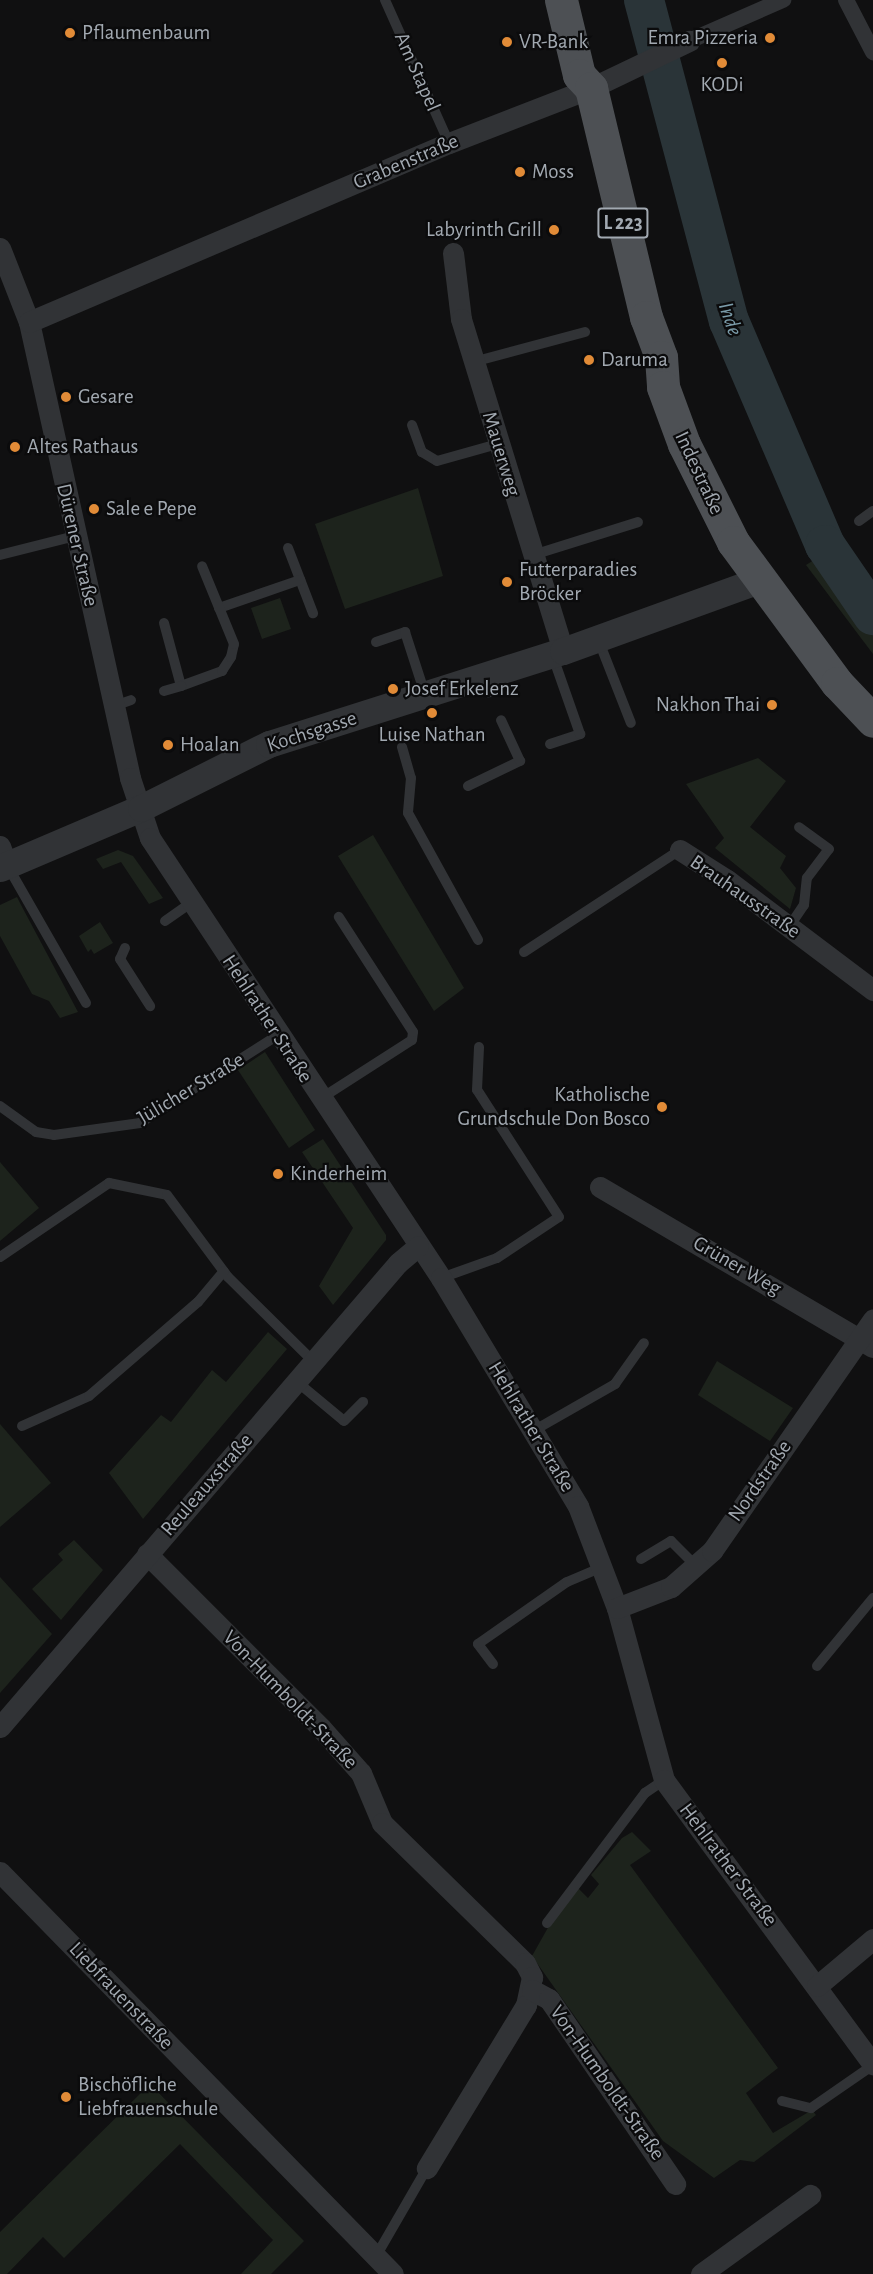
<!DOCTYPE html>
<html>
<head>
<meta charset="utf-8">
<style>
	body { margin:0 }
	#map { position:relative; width:873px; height:2274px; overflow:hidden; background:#101011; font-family:"Alegreya Sans",sans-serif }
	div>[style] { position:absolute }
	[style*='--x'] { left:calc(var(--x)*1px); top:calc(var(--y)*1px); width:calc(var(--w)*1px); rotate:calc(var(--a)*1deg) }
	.green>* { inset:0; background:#1d231c }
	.river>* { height:40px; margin:-20px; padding:0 20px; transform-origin:20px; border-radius:20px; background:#2a3438 }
	.service>* { height:10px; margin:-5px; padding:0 5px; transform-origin:5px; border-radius:5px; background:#313336 }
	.pedestrian>* { height:16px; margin:-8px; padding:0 8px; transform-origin:8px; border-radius:8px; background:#313336 }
	.minor>* { height:21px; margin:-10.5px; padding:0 10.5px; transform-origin:10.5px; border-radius:10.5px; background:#313336 }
	.tertiary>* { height:27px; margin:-13.5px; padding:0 13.5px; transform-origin:13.5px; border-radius:13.5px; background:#313336 }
	.primary>* { height:33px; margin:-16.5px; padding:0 16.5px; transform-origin:16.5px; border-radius:16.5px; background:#4d5054 }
	.dots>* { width:16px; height:16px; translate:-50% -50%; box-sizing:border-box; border:3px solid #0b0b0c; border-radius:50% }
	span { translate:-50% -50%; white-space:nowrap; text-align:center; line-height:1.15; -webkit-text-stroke:4.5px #0b0b0c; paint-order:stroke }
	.shield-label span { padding:2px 4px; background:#0b0b0c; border:2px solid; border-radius:4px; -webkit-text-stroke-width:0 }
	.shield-label { font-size:20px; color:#a2a9b1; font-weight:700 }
	.poi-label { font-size:21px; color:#a2a9b1 }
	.left { translate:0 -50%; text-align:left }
	.right { translate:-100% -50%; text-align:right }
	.street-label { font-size:21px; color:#a2a9b1 }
	.water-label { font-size:22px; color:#7b9caa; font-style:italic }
</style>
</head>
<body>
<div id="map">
	<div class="green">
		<div style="clip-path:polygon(418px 488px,443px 576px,345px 609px,315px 524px)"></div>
		<div style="clip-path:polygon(820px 556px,873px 625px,873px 654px,806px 565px)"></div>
		<div style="clip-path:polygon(280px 598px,291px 629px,262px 639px,251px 608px)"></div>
		<div style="clip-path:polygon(758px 758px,786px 781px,750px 827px,786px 856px,780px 868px,796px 888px,790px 909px,715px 848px,724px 838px,686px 784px)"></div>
		<div style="clip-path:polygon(373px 835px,464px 988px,434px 1011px,338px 856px)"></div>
		<div style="clip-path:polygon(118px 850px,133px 856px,163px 898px,149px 904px,121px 862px,103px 869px,96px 859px)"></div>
		<div style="clip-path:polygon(17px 897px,20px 903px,78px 1012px,60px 1018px,49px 1001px,32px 994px,0 936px,0 905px)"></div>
		<div style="clip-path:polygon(100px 922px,113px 943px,94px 954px,91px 949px,88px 952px,79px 936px)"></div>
		<div style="clip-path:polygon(265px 1052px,315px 1130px,289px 1148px,238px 1070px)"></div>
		<div style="clip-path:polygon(323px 1139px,386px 1235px,386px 1240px,333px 1305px,319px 1286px,353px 1228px,302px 1152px)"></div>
		<div style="clip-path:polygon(0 1162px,39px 1208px,0 1241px)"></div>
		<div style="clip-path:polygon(268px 1332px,287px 1349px,143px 1519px,109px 1473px,161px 1415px,171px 1422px,212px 1370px,226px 1382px)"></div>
		<div style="clip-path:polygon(717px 1361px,793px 1408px,770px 1441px,698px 1395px)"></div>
		<div style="clip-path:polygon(0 1424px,51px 1483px,0 1527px)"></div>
		<div style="clip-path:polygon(74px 1540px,103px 1570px,61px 1620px,32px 1589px,63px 1560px,58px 1554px)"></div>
		<div style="clip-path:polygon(0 1577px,52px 1634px,0 1693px)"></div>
		<div style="clip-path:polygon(632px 1832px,651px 1851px,630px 1865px,778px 2068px,746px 2093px,773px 2133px,812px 2110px,816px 2115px,754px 2162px,740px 2160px,714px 2178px,663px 2141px,532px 1956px,550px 1924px,578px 1888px,588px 1898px,599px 1884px,591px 1875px,622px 1838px)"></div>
		<div style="clip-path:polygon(150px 2084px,304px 2241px,271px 2274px,241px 2274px,273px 2240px,180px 2144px,64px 2258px,43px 2237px,7px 2274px,0 2274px,0 2232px)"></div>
	</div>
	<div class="river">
		<div style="--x:644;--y:0;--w:332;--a:75.2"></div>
		<div style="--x:729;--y:321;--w:244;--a:66.8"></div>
		<div style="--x:825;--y:545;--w:85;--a:55.6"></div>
	</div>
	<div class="service">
		<div style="--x:385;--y:0;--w:157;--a:65.9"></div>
		<div style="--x:473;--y:362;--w:116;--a:-15"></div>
		<div style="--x:412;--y:425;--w:29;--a:70"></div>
		<div style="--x:422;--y:452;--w:17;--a:31"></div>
		<div style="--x:437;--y:461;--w:63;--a:-15.6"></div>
		<div style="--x:859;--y:521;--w:17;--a:-36"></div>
		<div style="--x:288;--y:548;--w:70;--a:69"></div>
		<div style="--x:0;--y:555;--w:77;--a:-14.2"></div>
		<div style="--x:533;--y:555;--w:110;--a:-17.4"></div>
		<div style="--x:219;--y:608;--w:86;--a:-19.1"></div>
		<div style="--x:164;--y:623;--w:65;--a:74.9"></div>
		<div style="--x:181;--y:686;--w:44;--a:-20.1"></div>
		<div style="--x:222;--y:671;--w:17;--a:-57"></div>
		<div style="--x:231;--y:657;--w:13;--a:-77"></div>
		<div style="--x:234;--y:644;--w:84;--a:-112.3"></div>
		<div style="--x:598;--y:639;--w:90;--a:68.6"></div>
		<div style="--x:376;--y:642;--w:31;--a:-19"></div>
		<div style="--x:405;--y:632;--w:65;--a:72.1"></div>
		<div style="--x:482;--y:677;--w:17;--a:66"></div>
		<div style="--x:164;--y:691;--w:18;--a:-16"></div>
		<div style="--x:114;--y:706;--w:18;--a:-19"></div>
		<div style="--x:550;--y:744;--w:32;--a:-18"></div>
		<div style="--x:580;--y:734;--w:85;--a:-109.3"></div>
		<div style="--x:402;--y:747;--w:32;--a:74"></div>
		<div style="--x:411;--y:778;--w:35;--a:95"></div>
		<div style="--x:408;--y:813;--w:145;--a:61.1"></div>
		<div style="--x:468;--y:786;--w:58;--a:-25.7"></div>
		<div style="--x:520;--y:761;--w:45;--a:-114.9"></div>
		<div style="--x:7;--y:865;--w:159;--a:60.2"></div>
		<div style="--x:165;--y:921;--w:32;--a:-35"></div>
		<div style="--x:789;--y:927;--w:27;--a:-56"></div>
		<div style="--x:804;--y:905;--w:27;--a:-84"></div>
		<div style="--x:807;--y:878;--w:36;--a:-53"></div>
		<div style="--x:829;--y:849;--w:37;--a:-144"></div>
		<div style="--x:125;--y:948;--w:12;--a:114"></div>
		<div style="--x:120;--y:959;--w:56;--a:57.4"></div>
		<div style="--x:524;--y:952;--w:186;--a:-33.2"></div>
		<div style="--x:320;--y:1099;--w:109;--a:-32.7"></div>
		<div style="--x:412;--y:1040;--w:8;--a:-83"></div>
		<div style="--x:413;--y:1032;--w:137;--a:-122.8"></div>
		<div style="--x:0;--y:1106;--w:44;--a:35.8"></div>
		<div style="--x:36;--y:1132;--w:18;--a:9"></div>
		<div style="--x:54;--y:1135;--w:87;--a:-7.9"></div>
		<div style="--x:140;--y:1123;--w:164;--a:-32.5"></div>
		<div style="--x:0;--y:1257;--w:132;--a:-34.2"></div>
		<div style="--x:109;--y:1183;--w:59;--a:11.7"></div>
		<div style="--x:167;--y:1195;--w:102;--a:53.4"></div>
		<div style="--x:228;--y:1277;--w:120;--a:44.7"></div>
		<div style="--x:441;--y:1278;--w:59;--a:-19.7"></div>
		<div style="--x:497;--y:1258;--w:74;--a:-33.5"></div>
		<div style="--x:559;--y:1217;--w:151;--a:-122.8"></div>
		<div style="--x:477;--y:1090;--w:43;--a:-87.3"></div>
		<div style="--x:296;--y:1381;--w:62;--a:39.8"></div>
		<div style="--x:344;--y:1421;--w:27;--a:-45"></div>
		<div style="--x:22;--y:1426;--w:73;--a:-24.1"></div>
		<div style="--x:89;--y:1396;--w:144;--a:-40.8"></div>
		<div style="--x:198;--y:1302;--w:40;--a:-50"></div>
		<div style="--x:533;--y:1431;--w:95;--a:-29.8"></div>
		<div style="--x:615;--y:1384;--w:50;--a:-54.7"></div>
		<div style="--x:641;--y:1559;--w:35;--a:-31"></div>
		<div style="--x:671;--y:1541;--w:35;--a:45"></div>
		<div style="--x:493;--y:1664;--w:25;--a:-127"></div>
		<div style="--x:478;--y:1644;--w:108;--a:-34.9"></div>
		<div style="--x:567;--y:1582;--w:39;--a:-23"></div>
		<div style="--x:817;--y:1666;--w:88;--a:-50.5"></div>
		<div style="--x:547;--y:1923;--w:163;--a:-53"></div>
		<div style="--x:645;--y:1793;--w:23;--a:-34"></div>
		<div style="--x:782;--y:2101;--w:30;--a:14"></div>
		<div style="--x:811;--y:2108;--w:75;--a:-34.7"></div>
		<div style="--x:375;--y:2258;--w:104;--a:-60"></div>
	</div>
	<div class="pedestrian">
		<div style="--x:846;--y:0;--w:59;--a:62.6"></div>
		<div style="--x:689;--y:41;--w:103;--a:-23.6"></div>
	</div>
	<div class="minor">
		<div style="--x:0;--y:248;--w:79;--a:68.6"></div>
		<div style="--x:29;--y:322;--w:467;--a:77.5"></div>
		<div style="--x:130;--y:778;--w:63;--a:71.6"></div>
		<div style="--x:150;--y:838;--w:528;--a:56.52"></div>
		<div style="--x:441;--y:1278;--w:266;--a:59"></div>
		<div style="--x:578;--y:1506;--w:109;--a:69.1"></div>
		<div style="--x:617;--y:1608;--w:178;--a:74.7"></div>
		<div style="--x:664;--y:1780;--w:353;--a:53.7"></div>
		<div style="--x:453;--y:253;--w:66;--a:83.1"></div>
		<div style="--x:461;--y:319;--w:347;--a:72.9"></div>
		<div style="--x:29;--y:322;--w:457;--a:-23.1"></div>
		<div style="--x:449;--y:143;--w:152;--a:-21.2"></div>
		<div style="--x:591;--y:88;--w:109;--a:-25.6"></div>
		<div style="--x:0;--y:846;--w:20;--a:70"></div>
		<div style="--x:680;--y:850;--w:56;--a:32.6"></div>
		<div style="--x:727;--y:880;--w:183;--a:37"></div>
		<div style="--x:600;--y:1187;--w:316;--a:30.4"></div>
		<div style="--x:147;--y:1554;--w:246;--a:45"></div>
		<div style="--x:321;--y:1728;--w:60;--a:48.4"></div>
		<div style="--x:361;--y:1773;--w:54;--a:67.2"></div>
		<div style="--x:382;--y:1823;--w:200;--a:44.4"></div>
		<div style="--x:525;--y:1963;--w:16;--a:63"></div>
		<div style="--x:532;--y:1977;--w:29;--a:102"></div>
		<div style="--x:526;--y:2005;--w:191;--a:121.3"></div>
		<div style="--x:617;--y:1608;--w:58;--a:-21.3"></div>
		<div style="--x:671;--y:1587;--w:55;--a:-41.3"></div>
		<div style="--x:712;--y:1551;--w:282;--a:-55.2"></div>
		<div style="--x:0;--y:1727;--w:611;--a:-49.38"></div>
		<div style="--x:398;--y:1263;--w:26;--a:-40"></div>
		<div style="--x:0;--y:1872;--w:562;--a:45.65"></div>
		<div style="--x:817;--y:1986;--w:73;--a:-40"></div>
		<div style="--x:532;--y:1990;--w:19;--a:28"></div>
		<div style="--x:549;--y:1999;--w:224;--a:55.7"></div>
		<div style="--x:701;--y:2274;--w:135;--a:-35.9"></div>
	</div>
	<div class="tertiary">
		<div style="--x:0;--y:868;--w:153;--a:-23.1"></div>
		<div style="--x:141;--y:808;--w:143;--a:-26.6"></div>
		<div style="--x:269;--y:744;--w:308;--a:-17.6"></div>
		<div style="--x:563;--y:651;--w:212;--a:-19.9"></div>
	</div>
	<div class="primary">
		<div style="--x:561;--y:0;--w:77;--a:76.5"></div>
		<div style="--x:579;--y:75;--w:18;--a:47"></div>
		<div style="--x:591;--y:88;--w:236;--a:76.5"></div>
		<div style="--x:646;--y:317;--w:43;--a:69.4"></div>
		<div style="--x:661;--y:357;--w:30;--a:86"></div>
		<div style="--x:663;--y:387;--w:61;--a:69.8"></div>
		<div style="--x:684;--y:444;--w:110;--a:63.4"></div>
		<div style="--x:733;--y:542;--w:175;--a:53.6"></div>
		<div style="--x:837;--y:683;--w:52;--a:46.5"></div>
	</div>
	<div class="dots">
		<div style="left:70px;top:33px;background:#e18b37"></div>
		<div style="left:770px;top:38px;background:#e18b37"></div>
		<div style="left:507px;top:42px;background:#e18b37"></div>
		<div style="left:722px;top:63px;background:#e18b37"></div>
		<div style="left:520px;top:172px;background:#e18b37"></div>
		<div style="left:554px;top:230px;background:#e18b37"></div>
		<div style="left:589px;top:360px;background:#e18b37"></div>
		<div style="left:66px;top:397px;background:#e18b37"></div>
		<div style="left:15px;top:447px;background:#e18b37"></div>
		<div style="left:94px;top:509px;background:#e18b37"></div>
		<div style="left:507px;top:582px;background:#e18b37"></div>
		<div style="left:393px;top:689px;background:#e18b37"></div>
		<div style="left:772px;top:705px;background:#e18b37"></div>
		<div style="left:432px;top:713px;background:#e18b37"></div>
		<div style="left:168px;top:745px;background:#e18b37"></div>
		<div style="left:662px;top:1107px;background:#e18b37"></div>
		<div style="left:278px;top:1174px;background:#e18b37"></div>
		<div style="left:66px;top:2097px;background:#e18b37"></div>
	</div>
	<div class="shield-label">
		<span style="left:623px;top:223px">L 223</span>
	</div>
	<div class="poi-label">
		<span class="left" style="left:82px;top:33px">Pflaumenbaum</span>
		<span class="right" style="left:758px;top:38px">Emra Pizzeria</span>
		<span class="left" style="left:519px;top:42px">VR-Bank</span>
		<span style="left:722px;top:85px">KODi</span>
		<span class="left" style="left:532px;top:172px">Moss</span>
		<span class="right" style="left:542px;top:230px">Labyrinth Grill</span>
		<span class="left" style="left:601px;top:360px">Daruma</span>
		<span class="left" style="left:78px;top:397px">Gesare</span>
		<span class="left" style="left:27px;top:447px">Altes Rathaus</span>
		<span class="left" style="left:106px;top:509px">Sale e Pepe</span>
		<span class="left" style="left:519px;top:582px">Futterparadies<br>Bröcker</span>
		<span class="left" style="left:405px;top:689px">Josef Erkelenz</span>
		<span class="right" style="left:760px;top:705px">Nakhon Thai</span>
		<span style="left:432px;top:735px">Luise Nathan</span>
		<span class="left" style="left:180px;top:745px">Hoalan</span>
		<span class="right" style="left:650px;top:1107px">Katholische<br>Grundschule Don Bosco</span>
		<span class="left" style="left:290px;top:1174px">Kinderheim</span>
		<span class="left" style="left:78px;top:2097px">Bischöfliche<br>Liebfrauenschule</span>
	</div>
	<div class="street-label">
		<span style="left:417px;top:72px;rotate:66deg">Am Stapel</span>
		<span style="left:406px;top:162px;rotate:-23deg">Grabenstraße</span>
		<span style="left:501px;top:454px;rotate:73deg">Mauerweg</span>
		<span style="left:699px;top:473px;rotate:65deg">Indestraße</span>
		<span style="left:77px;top:545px;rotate:77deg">Dürener Straße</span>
		<span style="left:312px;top:732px;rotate:-18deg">Kochsgasse</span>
		<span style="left:745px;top:897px;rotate:35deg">Brauhausstraße</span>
		<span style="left:267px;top:1019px;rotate:57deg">Hehlrather Straße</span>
		<span style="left:191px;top:1089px;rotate:-31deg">Jülicher Straße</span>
		<span style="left:737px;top:1266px;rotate:30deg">Grüner Weg</span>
		<span style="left:531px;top:1427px;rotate:59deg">Hehlrather Straße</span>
		<span style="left:760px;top:1481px;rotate:-55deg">Nordstraße</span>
		<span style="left:207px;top:1485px;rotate:-49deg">Reuleauxstraße</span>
		<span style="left:290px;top:1700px;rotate:46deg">Von-Humboldt-Straße</span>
		<span style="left:728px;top:1865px;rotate:53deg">Hehlrather Straße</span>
		<span style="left:121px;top:1996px;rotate:46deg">Liebfrauenstraße</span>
		<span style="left:607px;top:2083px;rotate:55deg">Von-Humboldt-Straße</span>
	</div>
	<div class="water-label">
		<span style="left:730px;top:319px;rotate:71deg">Inde</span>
	</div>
</div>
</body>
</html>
